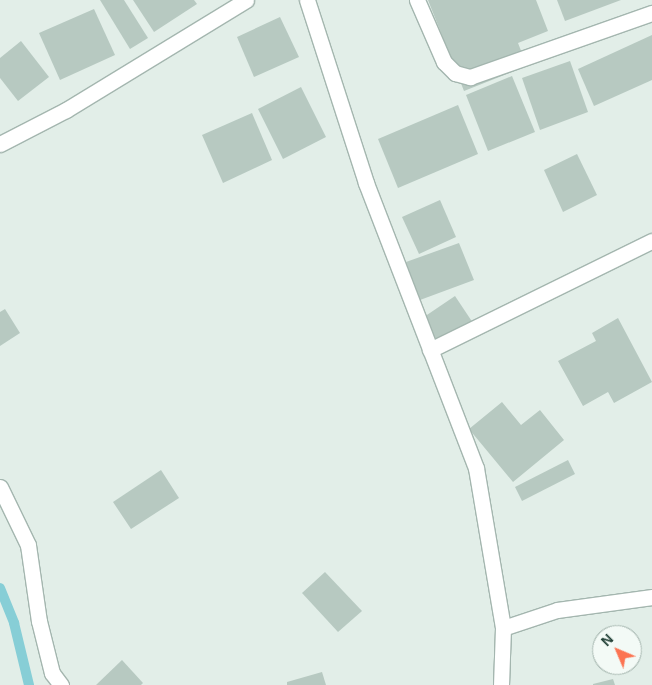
<!DOCTYPE html>
<html>
<head>
<meta charset="utf-8">
<style>
	body { margin:0 }
	#map { position:relative; width:652px; height:685px; overflow:hidden; background:#e2eee8; font-family:Helvetica,sans-serif }
	div>[style] { position:absolute }
	[style*='--x'] { left:calc(var(--x)*1px); top:calc(var(--y)*1px); width:calc(var(--w)*1px); rotate:calc(var(--a)*1deg) }
	.stream>* { height:10px; margin:-5px; padding:0 5px; transform-origin:5px; border-radius:5px; background:#87ced6 }
	.building>* { inset:0; background:#b7c9c1 }
	.roads { filter:drop-shadow(1px 0 #a4b6af) drop-shadow(-1px 0 #a4b6af) drop-shadow(0 1px #a4b6af) drop-shadow(0 -1px #a4b6af) }
	.minor>* { height:15px; margin:-7.5px; padding:0 7.5px; transform-origin:7.5px; border-radius:7.5px; background:#fff }
	span { translate:-50% -50%; white-space:nowrap; text-align:center; line-height:1.15; -webkit-text-stroke:5px #f3faf6; paint-order:stroke }
	.north { position:absolute; left:592px; top:625px; width:50px; height:50px; box-sizing:border-box; background:#f3faf6; border:1px solid #9fb0a9; border-radius:50%; rotate:315deg; font-size:14px; font-weight:700; line-height:20px; text-align:center; color:#214036 }
	.north::after { content:''; display:block; margin:auto; width:18px; height:22px; background:#fc7452; clip-path:polygon(50% 0,100% 100%,50% 72%,0 100%) }
</style>
</head>
<body>
<div id="map">
	<div class="stream">
		<div style="--x:0;--y:588;--w:38;--a:68"></div>
		<div style="--x:14;--y:623;--w:64;--a:76.4"></div>
	</div>
	<div class="building">
		<div style="clip-path:polygon(100px 0,124px 0,148px 38px,130px 49px)"></div>
		<div style="clip-path:polygon(133px 0,194px 0,197px 4px,154px 32px)"></div>
		<div style="clip-path:polygon(428px 0,536px 0,548px 31px,518px 43px,527px 66px,464px 91px)"></div>
		<div style="clip-path:polygon(557px 0,621px 0,565px 21px)"></div>
		<div style="clip-path:polygon(94px 9px,115px 55px,60px 80px,39px 33px)"></div>
		<div style="clip-path:polygon(280px 17px,299px 57px,254px 77px,237px 37px)"></div>
		<div style="clip-path:polygon(652px 35px,652px 80px,594px 106px,578px 69px)"></div>
		<div style="clip-path:polygon(21px 41px,49px 77px,18px 101px,0 78px,0 58px)"></div>
		<div style="clip-path:polygon(570px 61px,588px 112px,540px 130px,522px 78px)"></div>
		<div style="clip-path:polygon(512px 76px,535px 132px,488px 151px,466px 95px)"></div>
		<div style="clip-path:polygon(301px 87px,326px 137px,283px 159px,258px 109px)"></div>
		<div style="clip-path:polygon(458px 105px,478px 154px,398px 188px,378px 139px)"></div>
		<div style="clip-path:polygon(252px 113px,272px 160px,223px 183px,202px 135px)"></div>
		<div style="clip-path:polygon(577px 154px,597px 195px,563px 212px,544px 170px)"></div>
		<div style="clip-path:polygon(440px 200px,456px 237px,419px 254px,402px 217px)"></div>
		<div style="clip-path:polygon(459px 243px,474px 280px,420px 300px,406px 262px)"></div>
		<div style="clip-path:polygon(455px 296px,475px 326px,441px 349px,421px 319px)"></div>
		<div style="clip-path:polygon(5px 309px,20px 333px,0 346px,0 312px)"></div>
		<div style="clip-path:polygon(618px 318px,652px 382px,614px 403px,608px 392px,583px 406px,558px 361px,596px 341px,592px 333px)"></div>
		<div style="clip-path:polygon(502px 402px,521px 425px,540px 410px,564px 440px,513px 482px,469px 429px)"></div>
		<div style="clip-path:polygon(568px 460px,575px 474px,522px 501px,515px 487px)"></div>
		<div style="clip-path:polygon(161px 470px,179px 498px,131px 529px,113px 502px)"></div>
		<div style="clip-path:polygon(325px 572px,362px 611px,338px 632px,302px 593px)"></div>
		<div style="clip-path:polygon(122px 660px,143px 683px,141px 685px,96px 685px)"></div>
		<div style="clip-path:polygon(322px 672px,326px 685px,287px 685px,287px 682px)"></div>
		<div style="clip-path:polygon(613px 679px,615px 685px,593px 685px,593px 684px)"></div>
	</div>
	<div class="roads">
		<div class="minor">
			<div style="--x:307;--y:0;--w:192;--a:72.1"></div>
			<div style="--x:366;--y:183;--w:305;--a:68.9"></div>
			<div style="--x:476;--y:468;--w:162;--a:80.4"></div>
			<div style="--x:503;--y:628;--w:57;--a:92"></div>
			<div style="--x:417;--y:0;--w:68;--a:66.5"></div>
			<div style="--x:444;--y:62;--w:16;--a:45"></div>
			<div style="--x:455;--y:73;--w:16;--a:15"></div>
			<div style="--x:470;--y:77;--w:193;--a:-19.4"></div>
			<div style="--x:0;--y:144;--w:74;--a:-27.3"></div>
			<div style="--x:66;--y:110;--w:211;--a:-31.4"></div>
			<div style="--x:430;--y:350;--w:247;--a:-26.2"></div>
			<div style="--x:0;--y:487;--w:64;--a:64.2"></div>
			<div style="--x:28;--y:545;--w:77;--a:81.8"></div>
			<div style="--x:39;--y:621;--w:54;--a:76"></div>
			<div style="--x:52;--y:673;--w:15;--a:53"></div>
			<div style="--x:503;--y:628;--w:57;--a:-18.4"></div>
			<div style="--x:557;--y:610;--w:96;--a:-7.8"></div>
		</div>
	</div>
	<div class="north">N</div>
</div>
</body>
</html>
